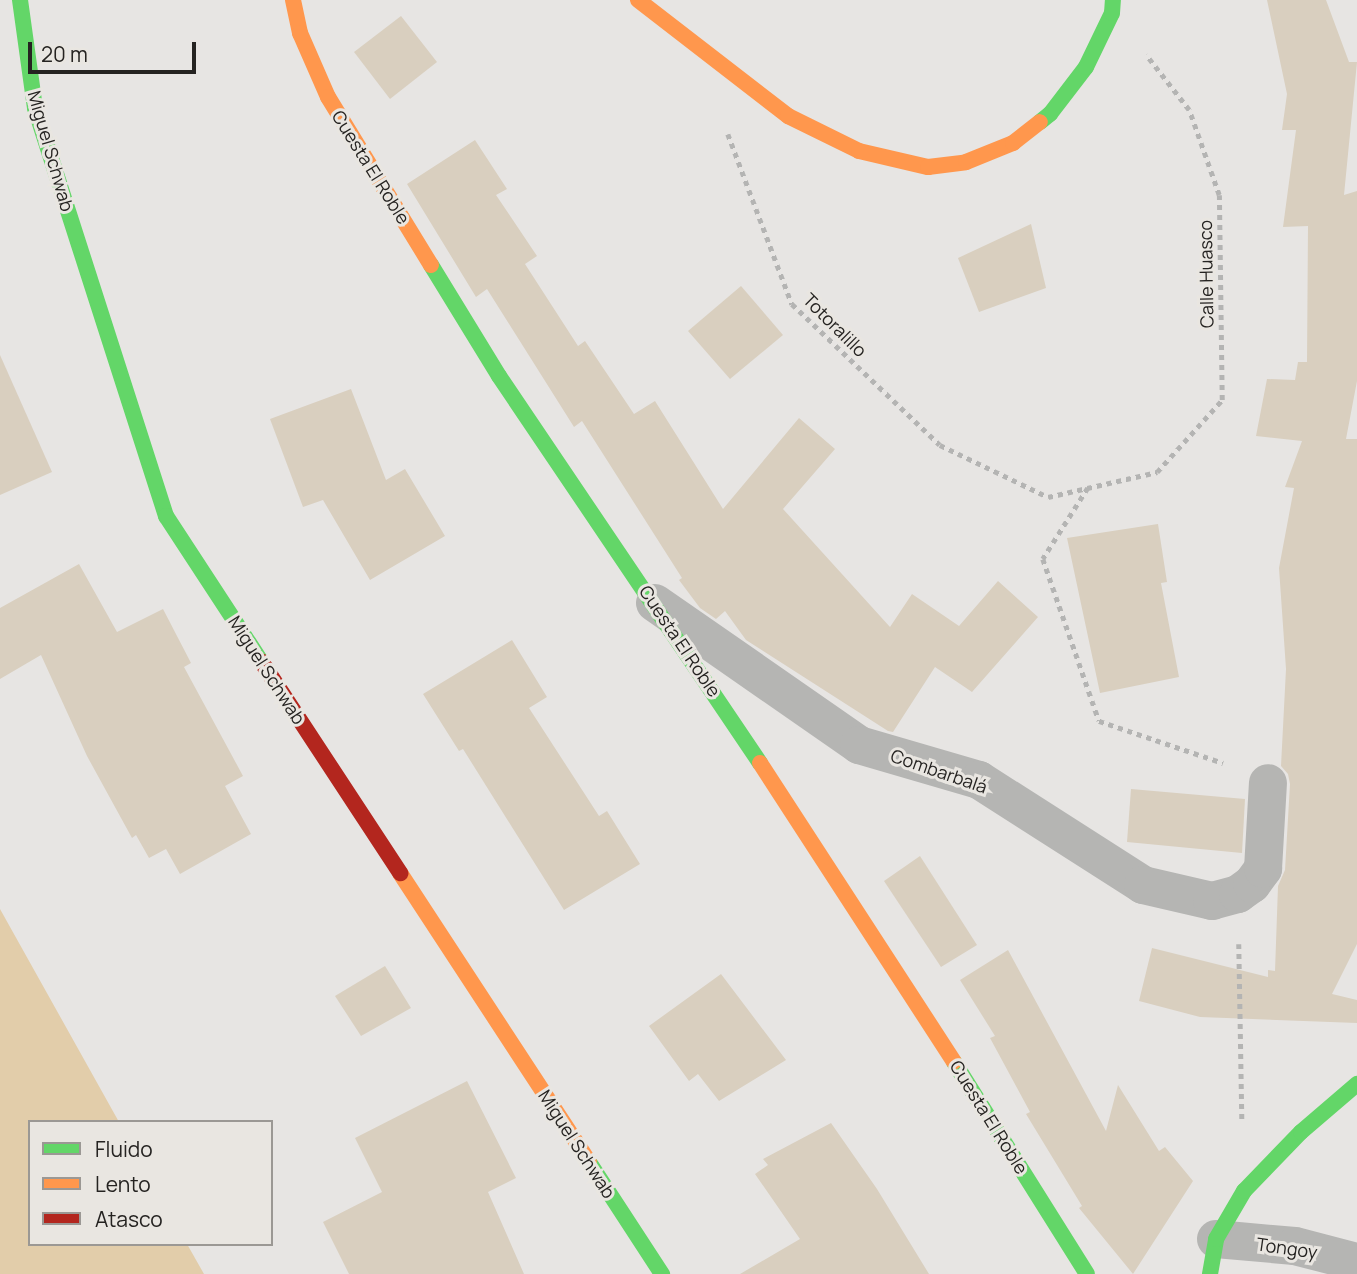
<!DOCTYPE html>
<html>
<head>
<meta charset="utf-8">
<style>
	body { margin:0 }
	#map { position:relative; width:1357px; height:1274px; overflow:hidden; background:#e7e5e3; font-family:Manrope,sans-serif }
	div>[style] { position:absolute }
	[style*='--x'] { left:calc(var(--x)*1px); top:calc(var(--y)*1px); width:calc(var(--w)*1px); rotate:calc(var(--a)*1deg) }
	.green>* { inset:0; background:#e2cdaa }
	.building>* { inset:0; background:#d9cfbf }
	.path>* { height:4.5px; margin-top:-2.25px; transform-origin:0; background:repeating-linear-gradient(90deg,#b4b4b3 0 5px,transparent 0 10px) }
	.street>* { height:38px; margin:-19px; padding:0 19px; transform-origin:19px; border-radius:19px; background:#b5b5b3 }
	.fast>* { height:16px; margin:-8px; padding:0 8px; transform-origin:8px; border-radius:8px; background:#63d668 }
	.slow>* { height:16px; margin:-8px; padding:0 8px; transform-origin:8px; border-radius:8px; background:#ff974d }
	.jam>* { height:16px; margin:-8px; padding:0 8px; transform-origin:8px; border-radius:8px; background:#b3261e }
	span { translate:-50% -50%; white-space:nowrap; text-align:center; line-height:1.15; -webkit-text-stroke:6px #e9e6e1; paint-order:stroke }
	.street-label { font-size:18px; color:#252321 }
	.legend { position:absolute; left:28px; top:1120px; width:245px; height:126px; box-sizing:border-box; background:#e9e6e1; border:2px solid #9b9894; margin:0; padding:9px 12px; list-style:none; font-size:21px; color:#252321 }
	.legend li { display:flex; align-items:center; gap:14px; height:35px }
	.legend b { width:35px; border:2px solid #9b9894 }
	.scale { position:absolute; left:28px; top:42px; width:168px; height:32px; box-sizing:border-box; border:4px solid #252321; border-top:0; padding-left:9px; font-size:21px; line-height:24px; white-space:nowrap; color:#252321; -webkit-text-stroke:5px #e9e6e1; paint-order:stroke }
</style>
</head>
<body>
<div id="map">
	<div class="green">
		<div style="clip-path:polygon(0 909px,119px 1122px,30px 1122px,30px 1244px,187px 1244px,204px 1274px,0 1274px)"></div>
	</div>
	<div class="building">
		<div style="clip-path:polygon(1267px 0,1326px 0,1349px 62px,1357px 62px,1344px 195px,1357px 191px,1357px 381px,1346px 439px,1357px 439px,1357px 944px,1332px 994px,1357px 1000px,1357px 1023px,1200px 1017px,1139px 1001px,1152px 948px,1268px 977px,1268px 970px,1275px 971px,1278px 886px,1285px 870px,1290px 784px,1288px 774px,1281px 766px,1286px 669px,1279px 568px,1294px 488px,1285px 487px,1302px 441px,1256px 436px,1267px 379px,1295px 380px,1298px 362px,1307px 362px,1308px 226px,1283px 227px,1296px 130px,1282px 130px,1287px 94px)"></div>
		<div style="clip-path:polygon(401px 16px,437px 62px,390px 99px,354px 52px)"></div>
		<div style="clip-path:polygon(475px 140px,507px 189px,496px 195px,537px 256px,525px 264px,578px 346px,585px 341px,634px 414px,655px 401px,723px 509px,799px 418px,835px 449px,783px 509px,890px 627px,912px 594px,959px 626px,998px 581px,1038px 617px,972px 692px,935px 667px,893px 732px,888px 731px,746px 640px,725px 611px,716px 619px,700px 608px,679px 580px,682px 578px,582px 421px,574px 427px,487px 289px,476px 297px,407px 184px)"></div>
		<div style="clip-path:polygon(1031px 224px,1046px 288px,979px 312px,958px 258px)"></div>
		<div style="clip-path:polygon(741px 286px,783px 335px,730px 379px,688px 331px)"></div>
		<div style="clip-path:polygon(0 355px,52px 472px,0 495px)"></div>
		<div style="clip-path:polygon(351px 389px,386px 480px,405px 469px,445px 536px,370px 580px,323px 500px,303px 507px,270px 419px)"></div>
		<div style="clip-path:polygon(1158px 524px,1167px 582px,1161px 583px,1179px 677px,1100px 693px,1067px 538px)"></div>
		<div style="clip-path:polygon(79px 564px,117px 632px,163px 609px,191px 663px,184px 667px,243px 776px,225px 786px,251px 834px,180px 874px,166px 849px,149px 858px,136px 835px,132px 838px,87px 756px,41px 655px,0 679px,0 608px)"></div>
		<div style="clip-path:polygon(512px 640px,547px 697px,529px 708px,599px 816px,607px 811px,640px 864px,564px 910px,463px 749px,459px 751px,423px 694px)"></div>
		<div style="clip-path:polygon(1131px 789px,1245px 799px,1242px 853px,1127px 842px)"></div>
		<div style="clip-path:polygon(920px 856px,977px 945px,941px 967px,884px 881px)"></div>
		<div style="clip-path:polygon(1008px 950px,1106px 1131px,1118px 1085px,1159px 1151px,1165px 1147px,1193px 1181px,1133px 1274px,1079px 1208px,1082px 1206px,1026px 1114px,1030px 1112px,990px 1038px,995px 1036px,960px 980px)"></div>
		<div style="clip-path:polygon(385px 966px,411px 1008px,361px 1036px,335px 996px)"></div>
		<div style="clip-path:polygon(721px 974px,786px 1060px,719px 1101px,698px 1074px,689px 1081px,649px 1026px)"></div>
		<div style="clip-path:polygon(467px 1081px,516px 1178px,488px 1192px,524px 1274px,349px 1274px,323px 1222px,382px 1192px,355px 1138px)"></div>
		<div style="clip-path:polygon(831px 1123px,877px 1189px,929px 1274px,740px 1274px,800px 1239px,755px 1174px,768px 1165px,763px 1159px)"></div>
	</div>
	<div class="path">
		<div style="--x:728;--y:134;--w:182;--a:69.4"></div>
		<div style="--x:792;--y:304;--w:204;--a:43.6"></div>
		<div style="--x:940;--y:445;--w:120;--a:25.7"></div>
		<div style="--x:1048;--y:497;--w:112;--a:-12.9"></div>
		<div style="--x:1157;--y:472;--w:97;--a:-47.9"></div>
		<div style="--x:1222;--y:400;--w:205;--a:-90.8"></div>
		<div style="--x:1219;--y:195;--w:90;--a:-109.4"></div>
		<div style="--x:1189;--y:110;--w:70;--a:-128"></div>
		<div style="--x:1088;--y:488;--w:84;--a:122.4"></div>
		<div style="--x:1043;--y:559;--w:171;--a:70.9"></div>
		<div style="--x:1099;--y:721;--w:131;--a:18.7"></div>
		<div style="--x:1239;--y:944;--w:176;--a:89"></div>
	</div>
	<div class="street">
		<div style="--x:655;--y:603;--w:249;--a:34.8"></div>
		<div style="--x:859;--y:745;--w:125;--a:16.3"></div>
		<div style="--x:979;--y:780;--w:195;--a:32.6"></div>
		<div style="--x:1143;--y:885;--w:71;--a:13.1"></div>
		<div style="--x:1212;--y:901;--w:27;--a:-15"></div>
		<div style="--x:1238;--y:894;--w:17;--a:-36"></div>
		<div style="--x:1252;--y:884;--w:19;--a:-54"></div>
		<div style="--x:1263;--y:869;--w:86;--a:-86.7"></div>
		<div style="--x:1216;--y:1239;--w:79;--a:5.1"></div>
		<div style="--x:1295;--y:1246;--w:64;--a:14.5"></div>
	</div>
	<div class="fast">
		<div style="--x:20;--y:0;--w:109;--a:82.1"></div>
		<div style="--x:35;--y:108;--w:429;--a:72.2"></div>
		<div style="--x:166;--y:516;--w:173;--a:56.8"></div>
		<div style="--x:1040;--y:122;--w:13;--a:-39"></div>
		<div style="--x:1050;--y:114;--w:59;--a:-52.5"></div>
		<div style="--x:1086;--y:67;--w:60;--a:-64.3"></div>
		<div style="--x:1112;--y:13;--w:13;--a:-86"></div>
		<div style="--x:431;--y:265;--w:130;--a:58.5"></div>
		<div style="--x:499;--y:376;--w:467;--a:56"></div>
		<div style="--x:954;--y:1062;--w:250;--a:57.9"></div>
		<div style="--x:589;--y:1162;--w:134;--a:56.9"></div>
		<div style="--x:1210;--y:1274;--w:36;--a:-80"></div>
		<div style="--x:1216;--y:1239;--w:56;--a:-59.7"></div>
		<div style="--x:1244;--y:1191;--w:82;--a:-46"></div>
		<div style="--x:1301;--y:1132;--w:74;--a:-40.6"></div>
	</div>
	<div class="slow">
		<div style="--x:293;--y:0;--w:34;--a:78"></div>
		<div style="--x:300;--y:33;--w:70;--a:66.4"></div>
		<div style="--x:328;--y:97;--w:197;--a:58.5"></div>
		<div style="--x:638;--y:0;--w:190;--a:37.7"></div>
		<div style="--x:788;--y:116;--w:79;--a:26.2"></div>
		<div style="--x:859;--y:151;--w:71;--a:13.1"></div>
		<div style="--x:928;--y:167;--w:38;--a:-7"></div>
		<div style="--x:966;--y:162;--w:51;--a:-22"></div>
		<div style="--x:1013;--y:143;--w:34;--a:-38"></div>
		<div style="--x:760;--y:763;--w:356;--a:57"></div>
		<div style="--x:400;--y:873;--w:345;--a:56.8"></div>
	</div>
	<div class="jam">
		<div style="--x:261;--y:661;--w:254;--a:56.7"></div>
	</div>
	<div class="street-label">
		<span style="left:51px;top:151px;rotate:74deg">Miguel Schwab</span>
		<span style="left:371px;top:167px;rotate:58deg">Cuesta El Roble</span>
		<span style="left:1206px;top:274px;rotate:-91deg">Calle Huasco</span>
		<span style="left:835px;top:325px;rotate:45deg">Totoralillo</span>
		<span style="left:680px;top:641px;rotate:56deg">Cuesta El Roble</span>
		<span style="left:267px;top:670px;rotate:57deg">Miguel Schwab</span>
		<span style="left:939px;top:771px;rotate:19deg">Combarbalá</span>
		<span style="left:989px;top:1117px;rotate:58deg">Cuesta El Roble</span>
		<span style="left:577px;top:1144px;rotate:57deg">Miguel Schwab</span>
		<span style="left:1287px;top:1248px;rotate:8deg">Tongoy</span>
	</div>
	<ul class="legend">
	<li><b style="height:9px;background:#63d668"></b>Fluido</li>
	<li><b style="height:9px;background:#ff974d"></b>Lento</li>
	<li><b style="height:9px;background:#b3261e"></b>Atasco</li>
	</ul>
	<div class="scale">20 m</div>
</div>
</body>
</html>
